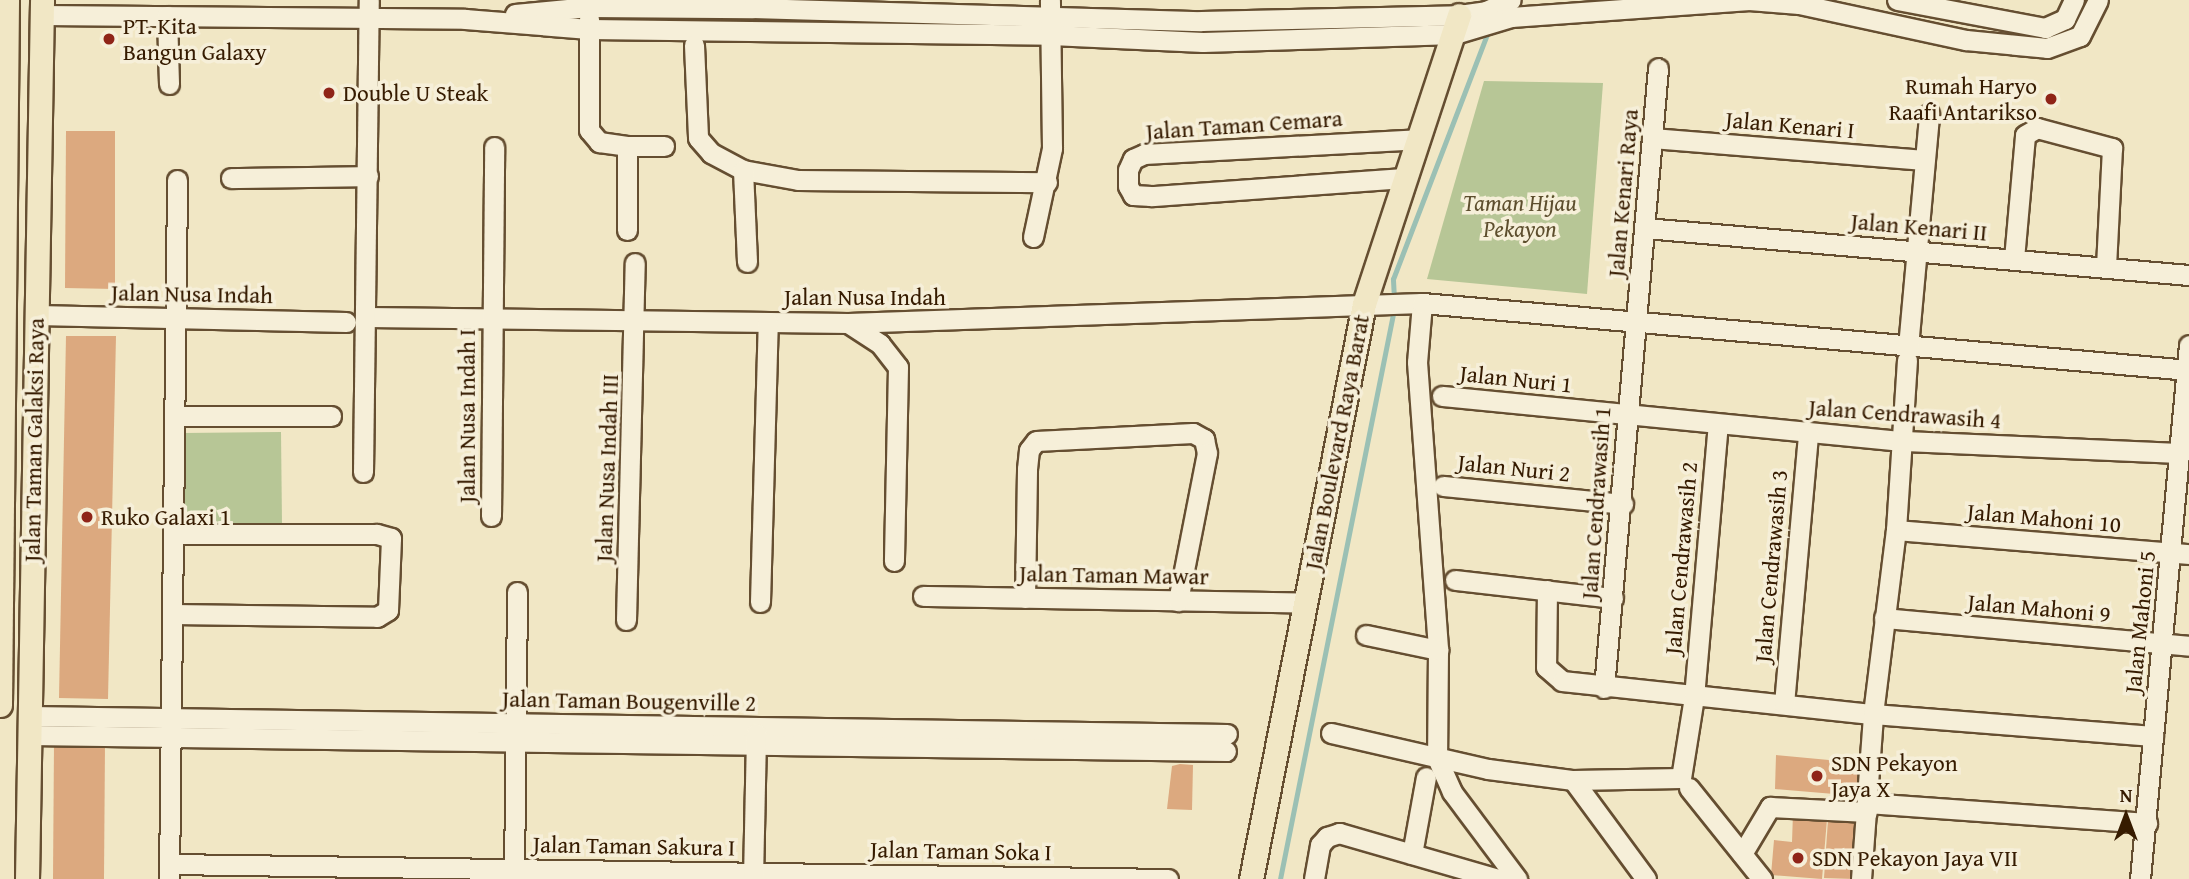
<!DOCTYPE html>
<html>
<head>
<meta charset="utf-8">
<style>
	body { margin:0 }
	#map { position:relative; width:2189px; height:879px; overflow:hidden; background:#f1e7c5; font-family:"Gentium Book Plus",serif }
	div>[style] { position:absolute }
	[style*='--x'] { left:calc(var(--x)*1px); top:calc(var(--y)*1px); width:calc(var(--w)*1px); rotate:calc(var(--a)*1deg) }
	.green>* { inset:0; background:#b7c696 }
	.stream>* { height:5px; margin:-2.5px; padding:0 2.5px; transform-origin:2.5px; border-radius:2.5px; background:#9bc0b4 }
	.building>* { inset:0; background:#dca97f }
	.roads { filter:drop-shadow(2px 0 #654e31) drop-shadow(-2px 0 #654e31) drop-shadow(0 2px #654e31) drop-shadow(0 -2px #654e31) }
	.minor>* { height:19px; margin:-9.5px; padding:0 9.5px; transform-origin:9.5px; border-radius:9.5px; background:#f6efd9 }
	.major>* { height:23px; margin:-11.5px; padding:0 11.5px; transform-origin:11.5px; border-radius:11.5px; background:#f1e7c5 }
	.dots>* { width:19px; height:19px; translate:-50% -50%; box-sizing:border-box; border:4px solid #f6efd9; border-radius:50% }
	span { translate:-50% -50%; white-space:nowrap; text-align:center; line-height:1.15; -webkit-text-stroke:7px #f6efd9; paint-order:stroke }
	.poi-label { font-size:23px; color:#361b00 }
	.left { translate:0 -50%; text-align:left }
	.right { translate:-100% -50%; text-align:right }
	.street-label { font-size:23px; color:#361b00 }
	.park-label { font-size:23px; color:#5d4e2d; font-style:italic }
	.north { position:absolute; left:2091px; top:781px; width:70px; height:70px; -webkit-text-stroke:5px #f6efd9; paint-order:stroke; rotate:0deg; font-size:19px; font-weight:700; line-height:28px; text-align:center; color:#361b00 }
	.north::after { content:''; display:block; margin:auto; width:24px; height:32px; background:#361b00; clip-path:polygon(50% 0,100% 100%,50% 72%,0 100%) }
</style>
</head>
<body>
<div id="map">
	<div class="green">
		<div style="clip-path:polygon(1484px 81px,1603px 83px,1587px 294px,1427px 279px)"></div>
		<div style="clip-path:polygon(281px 432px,282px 524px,184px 524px,183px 433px)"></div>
	</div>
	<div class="stream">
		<div style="--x:1394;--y:299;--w:20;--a:-93"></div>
		<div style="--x:1393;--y:279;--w:268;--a:-69"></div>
		<div style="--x:1280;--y:879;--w:581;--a:-78.69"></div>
	</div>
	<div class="building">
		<div style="clip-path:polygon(66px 131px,115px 131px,115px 289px,65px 288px)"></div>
		<div style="clip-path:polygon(66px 336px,116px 336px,108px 699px,59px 698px)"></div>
		<div style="clip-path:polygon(54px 744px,105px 744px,104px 879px,53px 879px)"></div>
		<div style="clip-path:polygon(1776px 755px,1861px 763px,1858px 796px,1775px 789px)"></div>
		<div style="clip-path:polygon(1180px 764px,1193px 765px,1192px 810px,1167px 809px,1172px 766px)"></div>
		<div style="clip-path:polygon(1793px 813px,1827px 819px,1822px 879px,1771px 875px,1774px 840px,1792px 842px)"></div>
		<div style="clip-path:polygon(1828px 820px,1859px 823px,1855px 879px,1824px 878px)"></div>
	</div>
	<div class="roads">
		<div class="minor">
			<div style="--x:1897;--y:0;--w:151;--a:10.7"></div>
			<div style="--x:2045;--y:28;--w:22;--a:-24"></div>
			<div style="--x:2065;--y:19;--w:21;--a:-65"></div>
			<div style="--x:515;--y:14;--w:74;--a:-5.4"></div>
			<div style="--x:589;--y:7;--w:163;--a:0.4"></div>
			<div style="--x:752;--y:8;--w:449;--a:1.7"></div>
			<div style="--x:1201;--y:21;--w:258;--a:-1.3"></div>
			<div style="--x:1459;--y:15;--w:27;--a:-8"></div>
			<div style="--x:1486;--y:11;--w:27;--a:-24"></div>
			<div style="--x:42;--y:15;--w:423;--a:0.5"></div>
			<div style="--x:465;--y:19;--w:124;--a:4.6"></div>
			<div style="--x:589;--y:29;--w:462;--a:0.7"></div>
			<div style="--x:1051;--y:35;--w:152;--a:2.6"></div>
			<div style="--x:1203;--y:42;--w:252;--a:-1.8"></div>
			<div style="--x:1455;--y:34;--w:59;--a:-16.9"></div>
			<div style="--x:1511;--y:17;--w:239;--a:-4.1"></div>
			<div style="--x:1749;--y:0;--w:50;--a:4.6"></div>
			<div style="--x:1799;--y:4;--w:171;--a:12.2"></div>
			<div style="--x:1966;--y:40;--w:81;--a:5.6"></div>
			<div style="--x:2047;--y:48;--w:35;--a:-20"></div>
			<div style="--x:2080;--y:36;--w:40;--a:-63.4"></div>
			<div style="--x:167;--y:16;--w:68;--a:88.3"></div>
			<div style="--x:589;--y:19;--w:111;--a:90"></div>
			<div style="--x:589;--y:130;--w:16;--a:50"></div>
			<div style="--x:599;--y:142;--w:28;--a:8"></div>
			<div style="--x:627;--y:146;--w:84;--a:90"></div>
			<div style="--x:694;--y:45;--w:93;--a:87.5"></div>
			<div style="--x:698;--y:138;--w:20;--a:49"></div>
			<div style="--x:711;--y:153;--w:36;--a:28"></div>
			<div style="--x:743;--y:170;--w:56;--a:10.3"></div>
			<div style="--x:798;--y:180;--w:249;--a:0.5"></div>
			<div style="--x:1652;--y:138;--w:273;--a:4.6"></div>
			<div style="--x:627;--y:146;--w:37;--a:0"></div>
			<div style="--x:743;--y:170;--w:92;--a:87.5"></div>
			<div style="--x:231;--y:178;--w:137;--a:-0.8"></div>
			<div style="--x:1404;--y:178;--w:254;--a:175.9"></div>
			<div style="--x:1151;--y:196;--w:18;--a:-177"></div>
			<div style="--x:1133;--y:195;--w:10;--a:-119"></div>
			<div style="--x:1128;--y:186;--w:16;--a:-90"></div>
			<div style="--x:1128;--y:170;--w:12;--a:-66"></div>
			<div style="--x:1133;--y:159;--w:12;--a:-24"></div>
			<div style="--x:1144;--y:154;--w:274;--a:-3.1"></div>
			<div style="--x:1645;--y:228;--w:546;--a:4.94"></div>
			<div style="--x:1033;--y:237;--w:91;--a:-77.9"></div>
			<div style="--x:1052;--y:148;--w:148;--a:-90.8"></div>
			<div style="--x:2014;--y:259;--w:124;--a:-84.9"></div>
			<div style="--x:2025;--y:135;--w:14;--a:-30"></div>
			<div style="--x:2037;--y:128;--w:78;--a:14.9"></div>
			<div style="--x:2112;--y:148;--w:117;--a:92.9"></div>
			<div style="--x:1422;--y:303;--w:59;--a:94.8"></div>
			<div style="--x:1417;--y:362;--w:289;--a:85.8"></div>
			<div style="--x:1438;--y:650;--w:108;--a:90.5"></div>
			<div style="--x:1437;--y:758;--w:37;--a:66"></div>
			<div style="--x:1452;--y:792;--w:109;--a:53.2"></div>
			<div style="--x:37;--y:315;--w:309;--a:1.3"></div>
			<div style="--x:367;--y:317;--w:481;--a:0.7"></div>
			<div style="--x:848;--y:323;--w:574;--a:-2"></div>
			<div style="--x:1422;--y:303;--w:770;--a:4.99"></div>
			<div style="--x:848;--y:323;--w:38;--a:33"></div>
			<div style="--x:880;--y:344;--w:29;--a:52"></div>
			<div style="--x:898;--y:367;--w:194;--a:91.2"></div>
			<div style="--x:1908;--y:347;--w:234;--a:-84.8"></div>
			<div style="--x:1442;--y:396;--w:463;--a:5.6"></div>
			<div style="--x:1903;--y:441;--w:278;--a:2.5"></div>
			<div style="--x:175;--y:416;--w:156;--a:0"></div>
			<div style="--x:363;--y:472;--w:472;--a:-89.3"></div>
			<div style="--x:1443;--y:486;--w:181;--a:5.7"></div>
			<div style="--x:491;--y:516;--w:369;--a:-89.5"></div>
			<div style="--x:1896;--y:530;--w:294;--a:4.7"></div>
			<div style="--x:1455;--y:580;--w:159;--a:6.5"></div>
			<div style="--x:1547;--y:590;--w:77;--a:90.7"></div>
			<div style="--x:1546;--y:667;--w:21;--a:41"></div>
			<div style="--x:1562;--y:681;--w:313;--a:6.1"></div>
			<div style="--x:1873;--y:714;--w:281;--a:4.5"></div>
			<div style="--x:923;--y:596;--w:382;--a:1"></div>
			<div style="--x:1025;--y:598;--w:129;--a:-89.1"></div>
			<div style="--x:1027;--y:469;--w:19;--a:-84"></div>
			<div style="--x:1029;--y:450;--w:11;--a:-52"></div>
			<div style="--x:1036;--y:441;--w:157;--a:-2.9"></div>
			<div style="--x:1193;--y:433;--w:13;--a:29"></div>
			<div style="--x:1204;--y:439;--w:14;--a:78"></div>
			<div style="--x:1207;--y:453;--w:151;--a:101.1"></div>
			<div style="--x:760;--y:602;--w:280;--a:-88.4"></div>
			<div style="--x:173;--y:614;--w:204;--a:0.8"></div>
			<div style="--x:377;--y:617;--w:13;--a:-32"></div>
			<div style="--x:388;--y:610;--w:72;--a:-87.6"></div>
			<div style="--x:391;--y:538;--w:15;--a:-164"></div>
			<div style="--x:377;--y:534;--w:204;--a:180"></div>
			<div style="--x:1884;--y:618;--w:306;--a:5.2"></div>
			<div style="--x:626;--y:620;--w:357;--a:-88.6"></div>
			<div style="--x:1366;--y:635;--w:74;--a:11.8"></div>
			<div style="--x:1604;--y:688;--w:622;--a:-85.02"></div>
			<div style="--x:1784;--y:704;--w:272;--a:-84.9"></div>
			<div style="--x:30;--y:716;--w:1197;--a:0.86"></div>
			<div style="--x:1331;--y:733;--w:161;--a:12.9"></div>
			<div style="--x:1488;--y:769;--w:86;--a:7.4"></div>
			<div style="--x:1573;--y:780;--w:108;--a:-1.1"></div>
			<div style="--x:1681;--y:778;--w:82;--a:-80.9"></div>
			<div style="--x:1694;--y:697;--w:274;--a:-85"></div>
			<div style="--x:29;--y:735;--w:1197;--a:0.77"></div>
			<div style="--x:1573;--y:780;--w:123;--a:53.6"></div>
			<div style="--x:1689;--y:788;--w:117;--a:51.3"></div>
			<div style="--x:1867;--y:803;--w:281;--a:4.1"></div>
			<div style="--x:1412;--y:854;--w:78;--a:-79.7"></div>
			<div style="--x:1742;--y:854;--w:55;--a:-59.2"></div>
			<div style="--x:1770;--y:807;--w:97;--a:3"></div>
			<div style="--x:169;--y:864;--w:999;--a:0.86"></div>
			<div style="--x:169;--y:879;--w:699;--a:-89.34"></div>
			<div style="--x:514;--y:879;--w:287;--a:-89.4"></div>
			<div style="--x:753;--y:879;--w:146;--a:-88.8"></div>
			<div style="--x:1314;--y:879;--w:35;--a:-80"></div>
			<div style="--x:1320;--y:845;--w:11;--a:-49"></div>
			<div style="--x:1327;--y:837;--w:13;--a:-18"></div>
			<div style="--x:1339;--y:833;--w:166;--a:16.1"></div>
			<div style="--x:1861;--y:879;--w:165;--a:-85.8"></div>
			<div style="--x:1873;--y:714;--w:185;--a:-82.9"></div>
			<div style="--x:1896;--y:530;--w:170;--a:-86.3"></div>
			<div style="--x:2140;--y:879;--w:536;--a:-84.76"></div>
		</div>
		<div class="major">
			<div style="--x:0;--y:705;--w:705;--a:-89.43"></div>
			<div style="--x:27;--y:879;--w:879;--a:-89.02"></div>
			<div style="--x:1251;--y:879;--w:586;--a:-78.88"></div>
			<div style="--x:1364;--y:304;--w:304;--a:-71.8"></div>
		</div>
	</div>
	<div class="dots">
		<div style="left:109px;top:39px;background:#8f2418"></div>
		<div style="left:329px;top:93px;background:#8f2418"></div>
		<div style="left:2051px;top:99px;background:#8f2418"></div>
		<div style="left:87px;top:517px;background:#8f2418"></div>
		<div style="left:1817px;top:776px;background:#8f2418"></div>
		<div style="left:1798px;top:858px;background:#8f2418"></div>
	</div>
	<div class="poi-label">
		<span class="left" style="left:123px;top:39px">PT. Kita<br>Bangun Galaxy</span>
		<span class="right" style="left:2037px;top:99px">Rumah Haryo<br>Raafi Antarikso</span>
		<span class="left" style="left:343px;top:93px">Double U Steak</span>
		<span class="left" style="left:101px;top:517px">Ruko Galaxi 1</span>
		<span class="left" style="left:1831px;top:776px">SDN Pekayon<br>Jaya X</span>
		<span class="left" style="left:1812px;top:858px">SDN Pekayon Jaya VII</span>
	</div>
	<div class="street-label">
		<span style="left:1244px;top:125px;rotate:-4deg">Jalan Taman Cemara</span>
		<span style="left:1790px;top:125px;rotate:5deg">Jalan Kenari I</span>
		<span style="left:1623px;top:193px;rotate:-85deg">Jalan Kenari Raya</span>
		<span style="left:1919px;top:227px;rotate:5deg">Jalan Kenari II</span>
		<span style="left:192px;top:294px;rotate:1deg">Jalan Nusa Indah</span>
		<span style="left:865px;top:297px">Jalan Nusa Indah</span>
		<span style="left:1516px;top:379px;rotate:6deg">Jalan Nuri 1</span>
		<span style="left:1905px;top:414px;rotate:4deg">Jalan Cendrawasih 4</span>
		<span style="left:467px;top:416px;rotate:-90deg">Jalan Nusa Indah I</span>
		<span style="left:34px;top:440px;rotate:-89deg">Jalan Taman Galaksi Raya</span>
		<span style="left:1337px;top:442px;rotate:-79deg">Jalan Boulevard Raya Barat</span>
		<span style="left:607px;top:468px;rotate:-88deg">Jalan Nusa Indah III</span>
		<span style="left:1514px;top:468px;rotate:6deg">Jalan Nuri 2</span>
		<span style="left:1596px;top:503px;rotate:-86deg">Jalan Cendrawasih 1</span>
		<span style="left:2044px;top:518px;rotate:5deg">Jalan Mahoni 10</span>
		<span style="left:1681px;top:558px;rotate:-85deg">Jalan Cendrawasih 2</span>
		<span style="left:1771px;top:566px;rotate:-85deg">Jalan Cendrawasih 3</span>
		<span style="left:1114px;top:575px;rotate:1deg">Jalan Taman Mawar</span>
		<span style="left:2039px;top:608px;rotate:5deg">Jalan Mahoni 9</span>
		<span style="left:2140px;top:622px;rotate:-84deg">Jalan Mahoni 5</span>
		<span style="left:629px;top:701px;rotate:1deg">Jalan Taman Bougenville 2</span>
		<span style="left:634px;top:846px;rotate:1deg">Jalan Taman Sakura I</span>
		<span style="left:961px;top:851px;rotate:1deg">Jalan Taman Soka I</span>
	</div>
	<div class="park-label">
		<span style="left:1520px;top:216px">Taman Hijau<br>Pekayon</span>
	</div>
	<div class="north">N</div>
</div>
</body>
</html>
